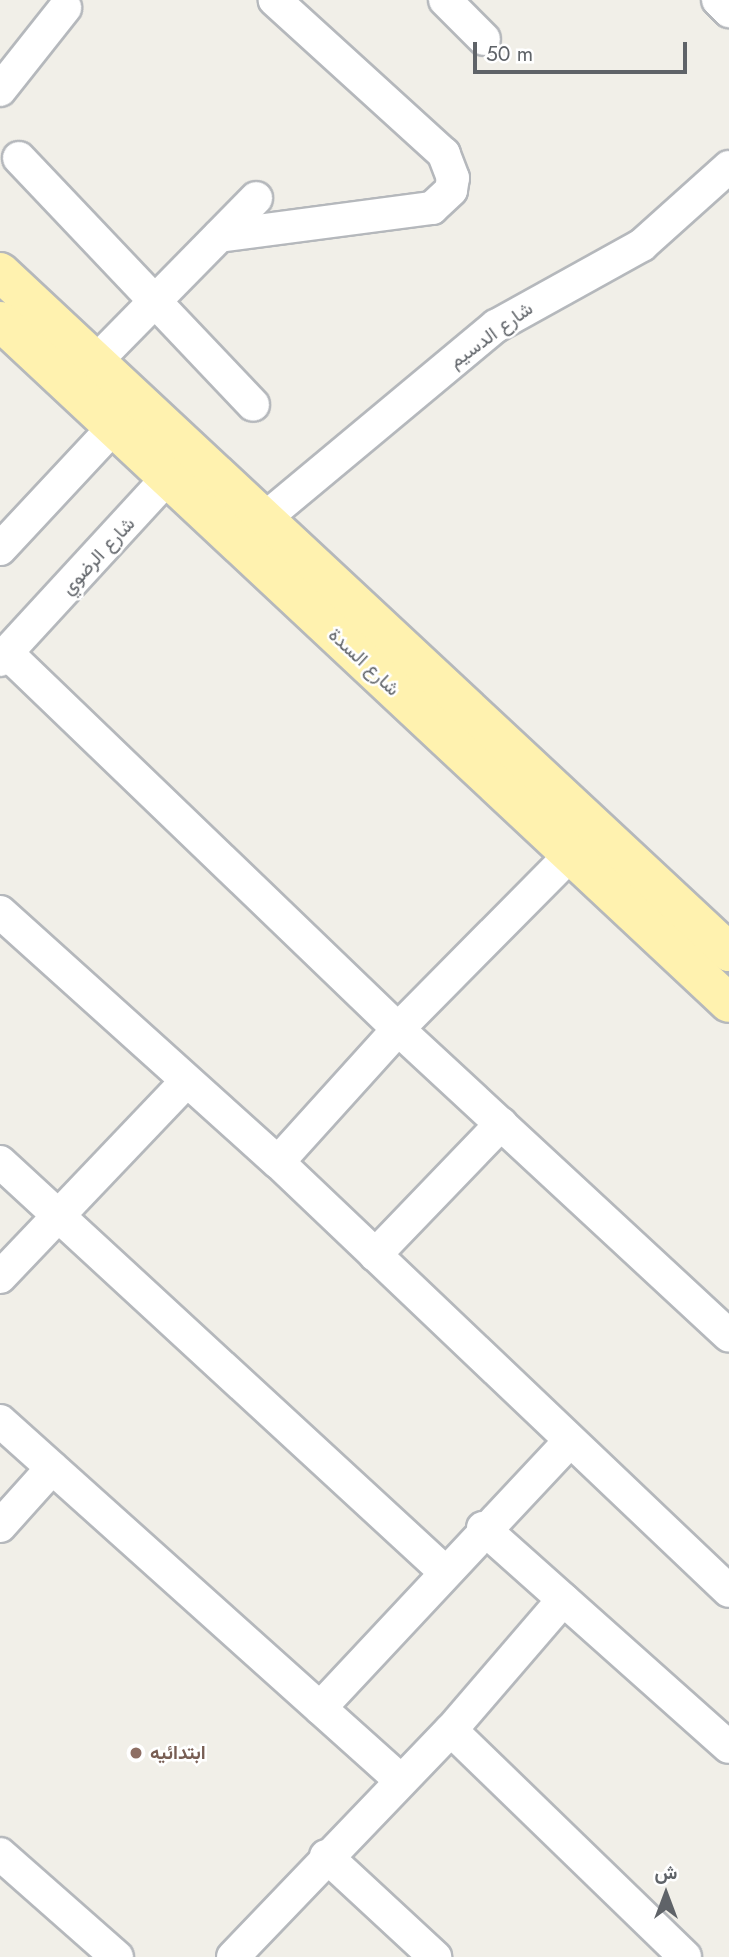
<!DOCTYPE html>
<html>
<head>
<meta charset="utf-8">
<style>
	body { margin:0 }
	#map { position:relative; width:729px; height:1957px; overflow:hidden; background:#f1efe8; font-family:Jost,Vazirmatn,sans-serif }
	div>[style] { position:absolute }
	[style*='--x'] { left:calc(var(--x)*1px); top:calc(var(--y)*1px); width:calc(var(--w)*1px); rotate:calc(var(--a)*1deg) }
	.roads { filter:drop-shadow(2px 0 #b5b8bc) drop-shadow(-2px 0 #b5b8bc) drop-shadow(0 2px #b5b8bc) drop-shadow(0 -2px #b5b8bc) }
	.minor>* { height:32px; margin:-16px; padding:0 16px; transform-origin:16px; border-radius:16px; background:#fff }
	.major>* { height:38px; margin:-19px; padding:0 19px; transform-origin:19px; border-radius:19px; background:#fff2af }
	.dots>* { width:19px; height:19px; translate:-50% -50%; box-sizing:border-box; border:4px solid #fff; border-radius:50% }
	span { translate:-50% -50%; white-space:nowrap; text-align:center; line-height:1.15; -webkit-text-stroke:5px #fff; paint-order:stroke }
	.street-label { font-size:19px; color:#5f6368 }
	.education-label { font-size:19px; color:#785e54; font-weight:700 }
	.left { translate:0 -50%; text-align:left }
	.north { position:absolute; left:631px; top:1859px; width:70px; height:70px; -webkit-text-stroke:5px #fff; paint-order:stroke; rotate:0deg; font-size:19px; font-weight:700; line-height:28px; text-align:center; color:#5f6368 }
	.north::after { content:''; display:block; margin:auto; width:24px; height:32px; background:#5f6368; clip-path:polygon(50% 0,100% 100%,50% 72%,0 100%) }
	.scale { position:absolute; left:473px; top:42px; width:214px; height:32px; box-sizing:border-box; border:4px solid #5f6368; border-top:0; padding-left:9px; font-size:21px; line-height:24px; white-space:nowrap; color:#5f6368; -webkit-text-stroke:5px #fff; paint-order:stroke }
</style>
</head>
<body>
<div id="map">
	<div class="roads">
		<div class="minor">
			<div style="--x:445;--y:0;--w:55;--a:45"></div>
			<div style="--x:718;--y:0;--w:16;--a:45"></div>
			<div style="--x:0;--y:90;--w:105;--a:-51.6"></div>
			<div style="--x:19;--y:158;--w:340;--a:46.5"></div>
			<div style="--x:219;--y:236;--w:215;--a:-7.5"></div>
			<div style="--x:432;--y:208;--w:26;--a:-43"></div>
			<div style="--x:451;--y:190;--w:12;--a:-81"></div>
			<div style="--x:453;--y:178;--w:26;--a:-111"></div>
			<div style="--x:444;--y:154;--w:229;--a:-137.7"></div>
			<div style="--x:97;--y:360;--w:227;--a:-45.5"></div>
			<div style="--x:264;--y:519;--w:302;--a:-39.8"></div>
			<div style="--x:496;--y:326;--w:167;--a:-29"></div>
			<div style="--x:642;--y:245;--w:117;--a:-41.9"></div>
			<div style="--x:0;--y:549;--w:164;--a:-47"></div>
			<div style="--x:112;--y:429;--w:26;--a:-36"></div>
			<div style="--x:7;--y:653;--w:542;--a:43.88"></div>
			<div style="--x:398;--y:1029;--w:451;--a:42.8"></div>
			<div style="--x:0;--y:660;--w:272;--a:-47.4"></div>
			<div style="--x:0;--y:912;--w:374;--a:42"></div>
			<div style="--x:278;--y:1162;--w:622;--a:43.57"></div>
			<div style="--x:0;--y:1162;--w:604;--a:42.65"></div>
			<div style="--x:278;--y:1162;--w:179;--a:-47.9"></div>
			<div style="--x:398;--y:1029;--w:247;--a:-45.3"></div>
			<div style="--x:375;--y:1255;--w:182;--a:-46.1"></div>
			<div style="--x:0;--y:1277;--w:268;--a:-46.4"></div>
			<div style="--x:0;--y:1421;--w:535;--a:41.89"></div>
			<div style="--x:0;--y:1526;--w:78;--a:-48.1"></div>
			<div style="--x:483;--y:1528;--w:329;--a:41.7"></div>
			<div style="--x:320;--y:1708;--w:363;--a:-46.9"></div>
			<div style="--x:451;--y:1730;--w:326;--a:44.1"></div>
			<div style="--x:0;--y:1854;--w:156;--a:41.4"></div>
			<div style="--x:326;--y:1856;--w:149;--a:42.8"></div>
			<div style="--x:233;--y:1957;--w:315;--a:-46.2"></div>
			<div style="--x:451;--y:1730;--w:172;--a:-49.3"></div>
		</div>
		<div class="major">
			<div style="--x:0;--y:272;--w:997;--a:43.01"></div>
			<div style="--x:0;--y:321;--w:998;--a:43.09"></div>
		</div>
	</div>
	<div class="dots">
		<div style="left:136px;top:1753px;background:#8d6e63"></div>
	</div>
	<div class="street-label">
		<span style="left:491px;top:335px;rotate:-36deg">شارع الدسيم</span>
		<span style="left:98px;top:556px;rotate:-47deg">شارع الرضوي</span>
		<span style="left:364px;top:662px;rotate:43deg">شارع السدة</span>
	</div>
	<div class="education-label">
		<span class="left" style="left:150px;top:1753px">ابتدائيه</span>
	</div>
	<div class="north">ش</div>
	<div class="scale">50 m</div>
</div>
</body>
</html>
